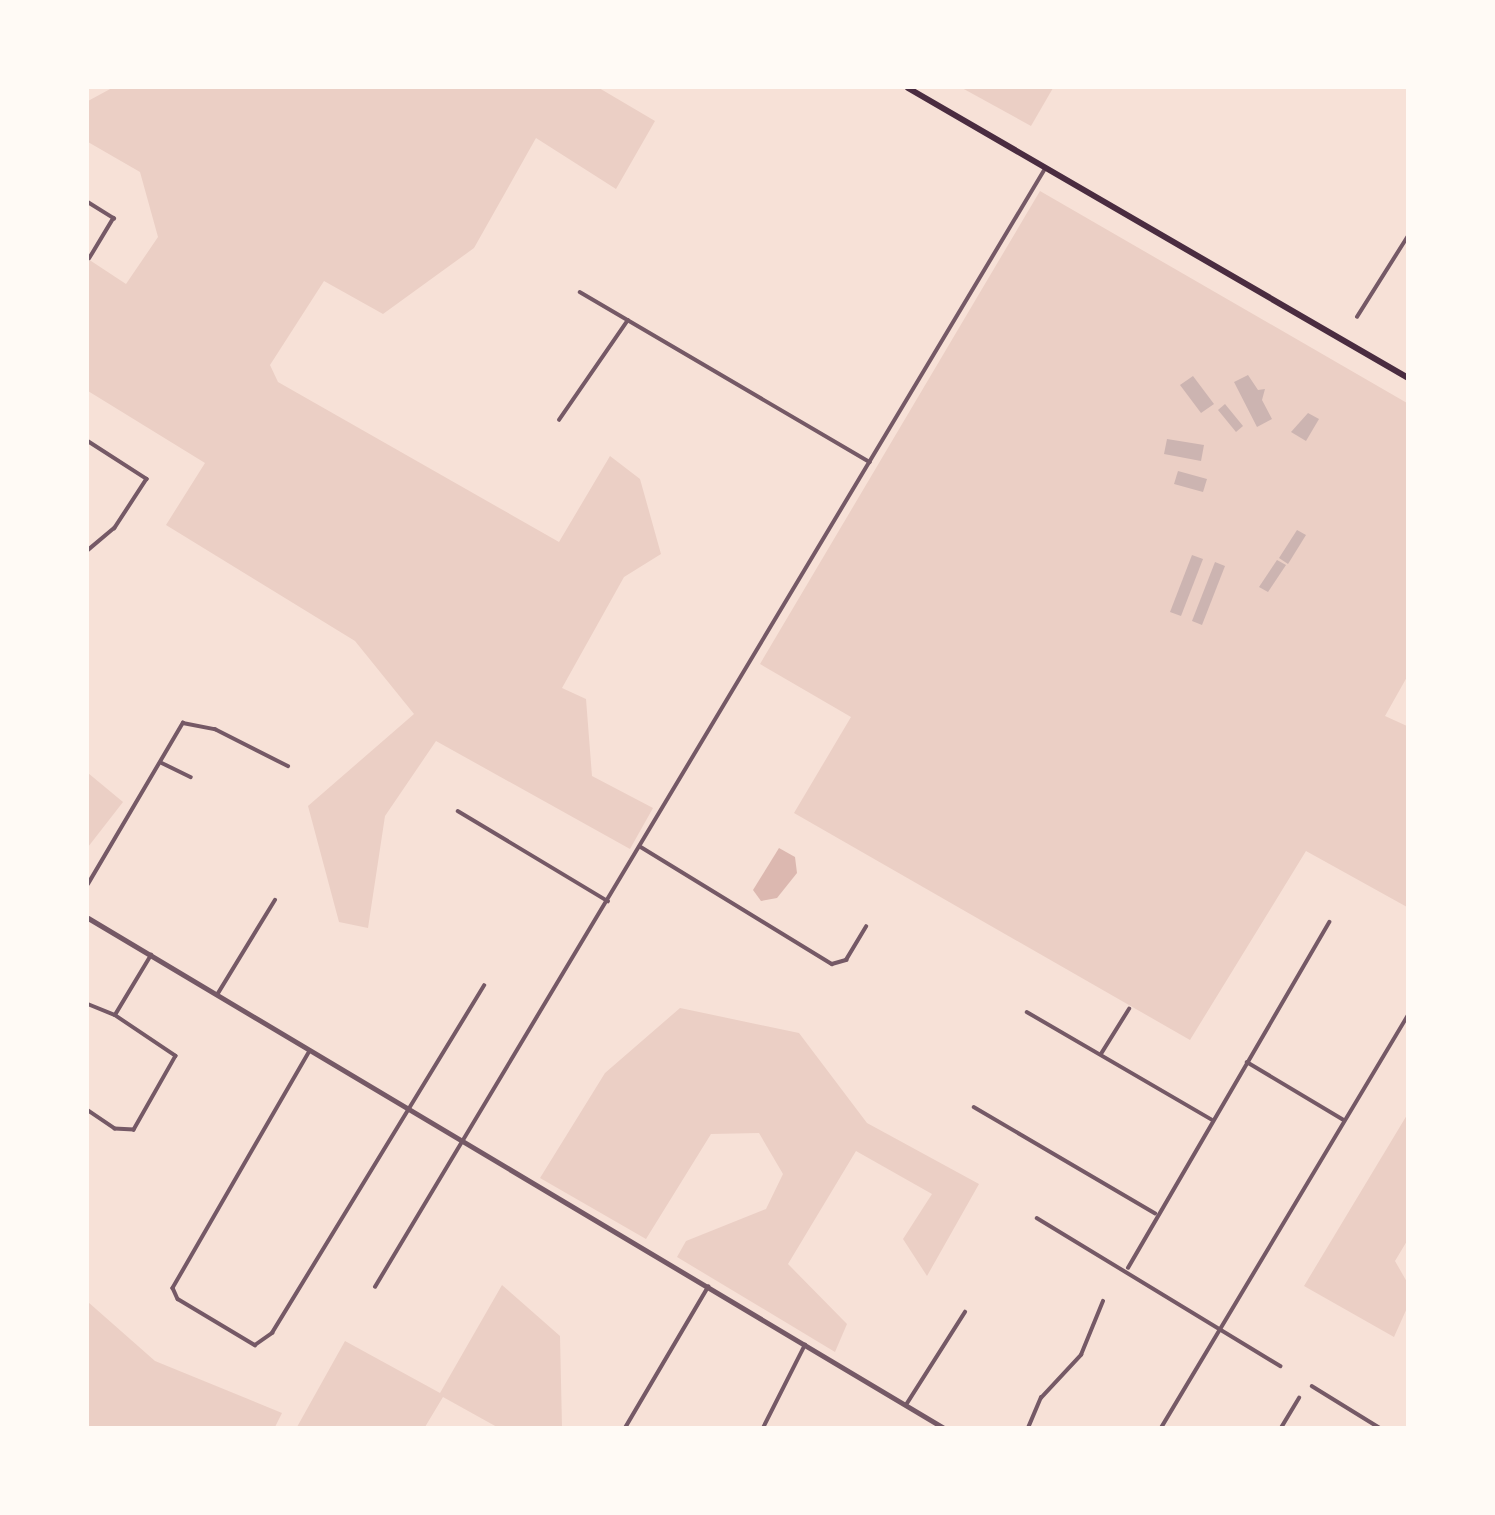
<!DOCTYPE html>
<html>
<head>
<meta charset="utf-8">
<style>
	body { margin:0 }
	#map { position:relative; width:1495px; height:1515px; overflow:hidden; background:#f7e1d7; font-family:"IBM Plex Sans",sans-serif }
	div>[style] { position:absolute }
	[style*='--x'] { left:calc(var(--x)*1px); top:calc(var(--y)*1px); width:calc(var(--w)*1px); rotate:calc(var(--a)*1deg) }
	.green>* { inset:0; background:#ebcfc5 }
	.water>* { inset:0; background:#dcb8b0 }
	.building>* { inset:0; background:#ccb4b1 }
	.minor>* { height:3.5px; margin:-1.75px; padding:0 1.75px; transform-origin:1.75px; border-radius:1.75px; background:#755966 }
	.tertiary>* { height:5px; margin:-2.5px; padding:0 2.5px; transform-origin:2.5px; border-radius:2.5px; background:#755966 }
	.primary>* { height:6px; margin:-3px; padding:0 3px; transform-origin:3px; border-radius:3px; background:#4a2c40 }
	span { translate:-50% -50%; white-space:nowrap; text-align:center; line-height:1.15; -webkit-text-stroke:6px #fffaf5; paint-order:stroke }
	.frame { position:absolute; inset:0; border:89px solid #fffaf5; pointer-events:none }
</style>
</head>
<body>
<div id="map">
	<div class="green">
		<div style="clip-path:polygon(112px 88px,599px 88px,655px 121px,616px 189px,536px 138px,474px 248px,383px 314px,324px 281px,270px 365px,278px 382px,559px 542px,610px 456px,640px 479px,661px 554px,624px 577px,562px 688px,586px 699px,592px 776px,653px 808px,630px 849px,436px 741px,385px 816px,368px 928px,339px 922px,308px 806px,414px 714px,355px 641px,166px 525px,205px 463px,88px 391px,88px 259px,126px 284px,158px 237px,140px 172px,88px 142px,88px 101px)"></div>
		<div style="clip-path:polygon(962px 88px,1053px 88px,1031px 126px)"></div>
		<div style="clip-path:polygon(1040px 191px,1407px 403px,1407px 677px,1385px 716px,1407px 726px,1407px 907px,1306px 851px,1190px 1040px,794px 813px,851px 717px,760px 664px)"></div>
		<div style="clip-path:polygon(88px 773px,123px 802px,88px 847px)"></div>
		<div style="clip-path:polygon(680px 1008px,799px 1033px,867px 1123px,979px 1184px,927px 1276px,903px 1239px,932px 1194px,856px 1151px,788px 1264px,847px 1324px,835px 1352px,677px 1257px,686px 1241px,766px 1209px,783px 1174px,759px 1133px,711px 1134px,646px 1239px,540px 1178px,605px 1073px)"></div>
		<div style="clip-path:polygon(1407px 1115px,1407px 1241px,1395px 1261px,1407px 1282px,1407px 1308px,1394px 1337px,1304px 1286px)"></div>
		<div style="clip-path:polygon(502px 1285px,560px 1336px,562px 1427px,497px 1427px,443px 1397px,425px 1427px,297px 1427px,345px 1341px,440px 1393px)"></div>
		<div style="clip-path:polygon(88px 1302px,155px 1361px,282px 1413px,275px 1427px,88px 1427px)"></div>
	</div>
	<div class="water">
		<div style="clip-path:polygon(779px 848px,795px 857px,797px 873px,777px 898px,761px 901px,753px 890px)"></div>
	</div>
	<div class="building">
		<div style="clip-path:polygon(1248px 375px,1258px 390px,1265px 389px,1262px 400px,1272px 419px,1257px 427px,1234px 382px)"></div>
		<div style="clip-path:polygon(1193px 376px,1214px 404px,1201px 413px,1180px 385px)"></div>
		<div style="clip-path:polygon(1225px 404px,1243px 426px,1236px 432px,1218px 410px)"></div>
		<div style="clip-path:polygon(1308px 413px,1319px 419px,1306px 441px,1291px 432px)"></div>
		<div style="clip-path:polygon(1167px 439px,1204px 445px,1201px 461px,1164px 454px)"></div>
		<div style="clip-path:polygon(1178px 471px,1207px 479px,1203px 492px,1174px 484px)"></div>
		<div style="clip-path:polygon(1297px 530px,1306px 535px,1288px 564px,1279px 558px)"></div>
		<div style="clip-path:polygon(1192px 555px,1203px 559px,1181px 616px,1170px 612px)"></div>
		<div style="clip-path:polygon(1277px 560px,1286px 565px,1268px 592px,1259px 587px)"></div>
		<div style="clip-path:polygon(1215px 562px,1225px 566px,1202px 625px,1192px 621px)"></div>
	</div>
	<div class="minor">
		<div style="--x:88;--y:202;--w:31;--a:32"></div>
		<div style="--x:114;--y:218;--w:47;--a:121"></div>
		<div style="--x:580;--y:292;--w:336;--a:30.4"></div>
		<div style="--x:1357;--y:317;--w:96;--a:-57.8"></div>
		<div style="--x:559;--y:420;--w:121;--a:-55.4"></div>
		<div style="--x:88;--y:441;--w:70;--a:32.8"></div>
		<div style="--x:147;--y:479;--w:59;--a:123.1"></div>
		<div style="--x:115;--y:528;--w:35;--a:140"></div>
		<div style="--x:162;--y:763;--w:32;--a:26"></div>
		<div style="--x:458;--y:811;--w:175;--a:31"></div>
		<div style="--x:641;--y:847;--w:224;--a:31.5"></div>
		<div style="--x:832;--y:964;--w:15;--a:-16"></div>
		<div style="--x:846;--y:960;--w:39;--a:-59"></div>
		<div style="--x:88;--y:884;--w:187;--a:-59.5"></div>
		<div style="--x:183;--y:723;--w:33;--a:11"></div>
		<div style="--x:215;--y:729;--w:82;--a:26.9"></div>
		<div style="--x:217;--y:995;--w:111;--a:-58.6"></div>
		<div style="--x:88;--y:1004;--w:29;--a:22"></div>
		<div style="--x:115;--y:1015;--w:73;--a:33.9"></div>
		<div style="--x:176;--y:1056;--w:85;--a:119.6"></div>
		<div style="--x:134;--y:1130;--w:19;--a:-177"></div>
		<div style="--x:115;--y:1129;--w:32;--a:-146"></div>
		<div style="--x:1027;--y:1012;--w:213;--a:30.2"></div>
		<div style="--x:115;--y:1015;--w:70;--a:-59"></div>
		<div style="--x:310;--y:1051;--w:274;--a:120"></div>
		<div style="--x:173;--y:1288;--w:12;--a:66"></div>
		<div style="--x:178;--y:1299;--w:90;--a:30.9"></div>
		<div style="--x:255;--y:1345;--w:21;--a:-35"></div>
		<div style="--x:272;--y:1333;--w:407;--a:-58.6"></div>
		<div style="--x:1101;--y:1054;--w:53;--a:-58.1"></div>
		<div style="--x:1247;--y:1062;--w:113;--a:30.9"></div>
		<div style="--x:974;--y:1107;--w:210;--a:30.4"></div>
		<div style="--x:1037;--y:1218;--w:285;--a:31.3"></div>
		<div style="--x:1128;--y:1268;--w:400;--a:-59.8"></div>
		<div style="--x:375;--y:1287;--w:1303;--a:-59.07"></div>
		<div style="--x:1312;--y:1386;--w:80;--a:31.7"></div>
		<div style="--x:906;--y:1405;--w:110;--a:-57.6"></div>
		<div style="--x:625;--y:1428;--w:164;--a:-59.5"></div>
		<div style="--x:763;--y:1428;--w:93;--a:-63.2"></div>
		<div style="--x:1028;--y:1428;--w:33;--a:-67"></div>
		<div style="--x:1041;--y:1398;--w:59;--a:-47.1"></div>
		<div style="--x:1081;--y:1355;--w:58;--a:-67.8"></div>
		<div style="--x:1161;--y:1428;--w:480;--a:-59.1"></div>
		<div style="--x:1281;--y:1428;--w:35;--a:-59"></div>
	</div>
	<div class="tertiary">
		<div style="--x:88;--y:918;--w:996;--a:30.79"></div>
	</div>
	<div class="primary">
		<div style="--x:908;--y:88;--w:578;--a:30.11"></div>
	</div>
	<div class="frame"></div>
</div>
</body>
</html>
